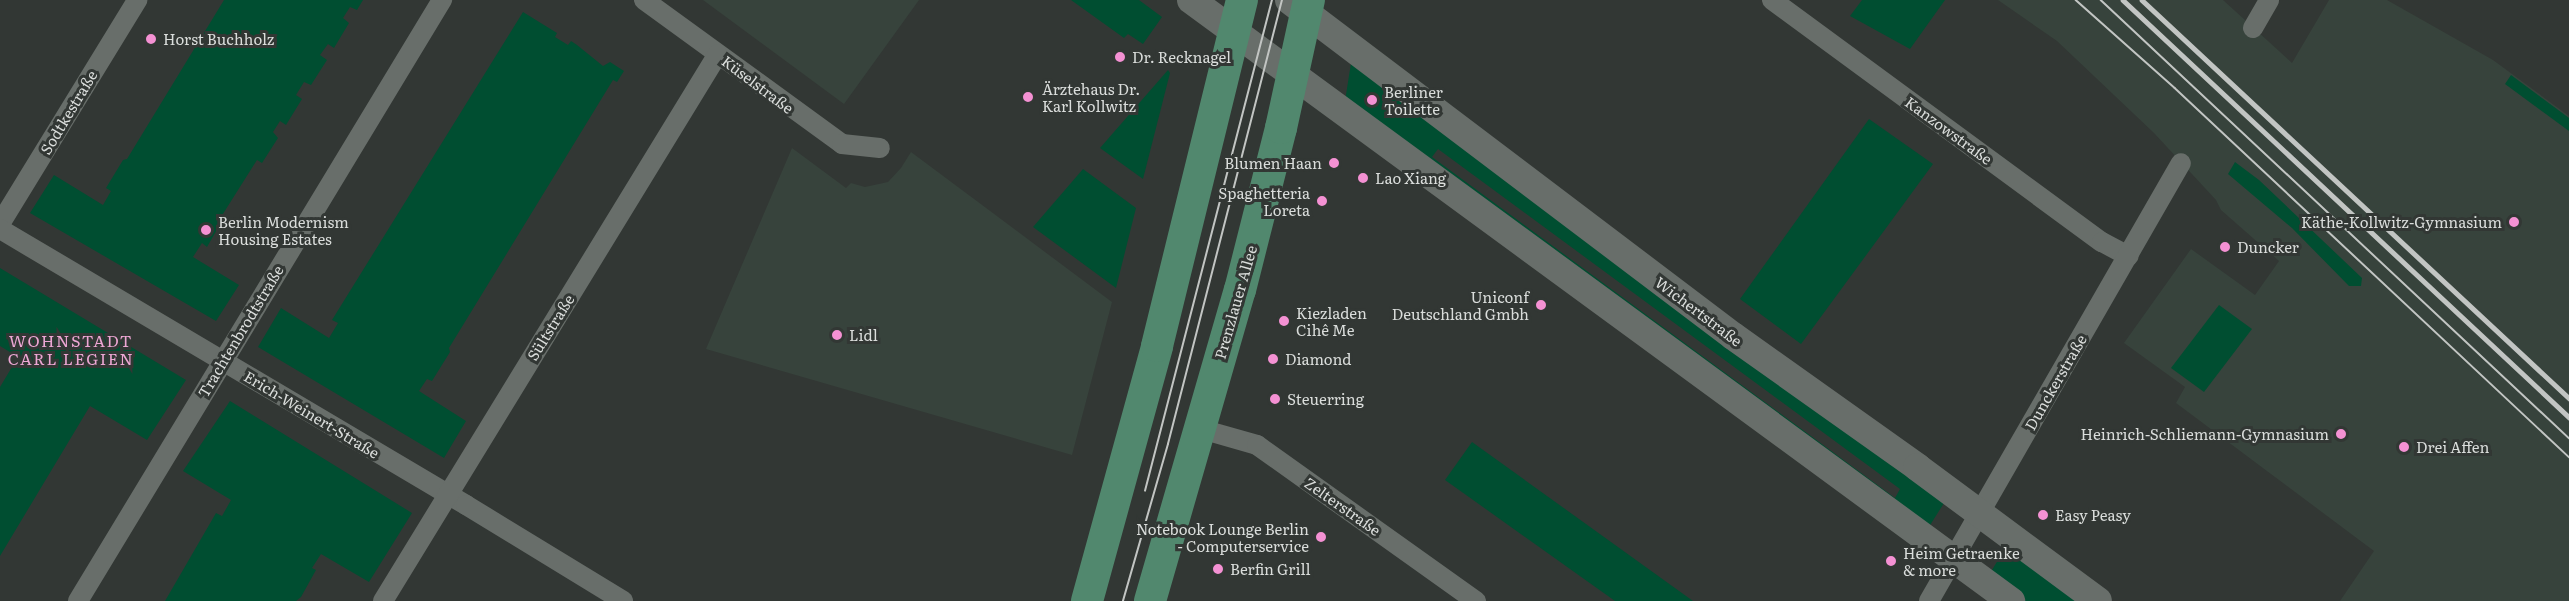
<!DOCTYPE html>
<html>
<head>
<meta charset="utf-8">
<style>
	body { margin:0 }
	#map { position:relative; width:2569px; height:601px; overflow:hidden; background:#323734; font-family:Literata,serif }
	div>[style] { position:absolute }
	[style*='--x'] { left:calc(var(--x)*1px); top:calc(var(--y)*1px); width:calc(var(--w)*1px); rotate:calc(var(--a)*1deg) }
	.built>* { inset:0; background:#37433c }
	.green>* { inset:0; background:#004e31 }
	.street>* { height:20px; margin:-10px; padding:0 10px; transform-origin:10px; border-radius:10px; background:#686e6a }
	.secondary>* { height:28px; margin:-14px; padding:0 14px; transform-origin:14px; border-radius:14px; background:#686e6a }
	.primary>* { height:32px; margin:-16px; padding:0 16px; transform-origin:16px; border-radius:16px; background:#51886e }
	.tram>* { height:1.5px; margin:-0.75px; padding:0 0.75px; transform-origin:0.75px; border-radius:0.75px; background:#c2c5c3 }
	.rail>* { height:4.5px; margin:-2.25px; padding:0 2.25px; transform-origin:2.25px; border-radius:2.25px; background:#c2c5c3 }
	.dots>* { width:16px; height:16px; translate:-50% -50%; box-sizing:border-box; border:3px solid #323734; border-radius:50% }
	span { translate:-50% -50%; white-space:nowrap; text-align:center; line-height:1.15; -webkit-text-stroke:6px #323734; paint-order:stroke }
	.poi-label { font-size:15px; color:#dadddb }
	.left { translate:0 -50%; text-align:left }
	.right { translate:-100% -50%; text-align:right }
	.street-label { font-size:15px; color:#dadddb }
	.neighbourhood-label { font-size:16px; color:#eda7d4; letter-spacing:1.5px }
</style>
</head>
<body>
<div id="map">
	<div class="built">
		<div style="clip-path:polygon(703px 0,919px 0,844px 104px)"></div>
		<div style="clip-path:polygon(1998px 0,2223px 0,2292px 63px,2329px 0,2387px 0,2493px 60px,2569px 116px,2569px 601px,2340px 601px,2374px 551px,2176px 403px,2185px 387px,2124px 343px,2191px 249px,2255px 295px,2279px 261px,2221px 210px,2216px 200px,2154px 133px,2057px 41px)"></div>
		<div style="clip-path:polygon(792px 148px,846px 188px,851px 183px,865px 187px,888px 182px,901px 168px,911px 152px,1112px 302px,1072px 455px,706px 349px)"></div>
	</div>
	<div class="green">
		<div style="clip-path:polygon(224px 0,363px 0,357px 10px,350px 7px,343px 18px,349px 23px,334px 48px,328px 44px,320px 55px,327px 60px,311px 85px,304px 82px,296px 95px,302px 99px,286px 125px,280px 121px,273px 132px,278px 138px,262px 163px,257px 160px,221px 217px,223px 219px,207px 247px,202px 243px,193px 257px,239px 285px,216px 321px,30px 213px,54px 175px,103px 205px,111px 191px,106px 188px,123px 160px,127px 159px)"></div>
		<div style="clip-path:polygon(1071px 0,1139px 0,1162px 17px,1143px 44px,1128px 34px,1124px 38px)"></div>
		<div style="clip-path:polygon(1862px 0,1945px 0,1910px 49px,1850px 16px)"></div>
		<div style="clip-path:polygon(523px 12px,557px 33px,555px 37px,568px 45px,571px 41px,577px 45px,603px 66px,610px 62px,624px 71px,617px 82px,613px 80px,449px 348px,450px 352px,432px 381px,427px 379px,419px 391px,466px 421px,444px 458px,258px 347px,281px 308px,329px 338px,338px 323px,332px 320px)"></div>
		<div style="clip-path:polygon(evenodd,1351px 63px,1944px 503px,1927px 530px,1345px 101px,1351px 63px,1438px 149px,1900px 489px,1895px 498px,1432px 157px,1438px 149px)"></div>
		<div style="clip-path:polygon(1168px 70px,1170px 73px,1143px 179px,1100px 148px)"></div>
		<div style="clip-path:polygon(2511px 75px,2569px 118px,2569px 131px,2505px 84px)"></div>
		<div style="clip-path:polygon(1869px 119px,1933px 164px,1801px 344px,1740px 299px)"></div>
		<div style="clip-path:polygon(2235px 162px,2259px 180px,2362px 278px,2361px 286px,2349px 286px,2292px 228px,2228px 174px)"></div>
		<div style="clip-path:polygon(1083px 169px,1136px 208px,1116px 288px,1033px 227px)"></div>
		<div style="clip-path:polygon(0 268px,186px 380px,147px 440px,90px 406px,0 556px,0 387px,18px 357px,0 346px)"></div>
		<div style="clip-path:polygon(2219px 305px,2252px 329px,2204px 392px,2171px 368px)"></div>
		<div style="clip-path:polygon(230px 401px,412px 513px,369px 582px,321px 554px,312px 568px,316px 570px,301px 597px,296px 601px,165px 601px,216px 513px,222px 516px,231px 500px,183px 471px)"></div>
		<div style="clip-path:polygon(1472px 442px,1693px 601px,1615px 601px,1445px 480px)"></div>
		<div style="clip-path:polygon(2007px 545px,2083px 601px,2024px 601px,1989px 575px)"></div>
	</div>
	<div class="street">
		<div style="--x:644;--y:0;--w:245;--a:36"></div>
		<div style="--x:842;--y:144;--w:38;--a:6"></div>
		<div style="--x:1772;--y:0;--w:409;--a:36.3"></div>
		<div style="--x:2102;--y:242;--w:30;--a:28"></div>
		<div style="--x:2253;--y:28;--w:32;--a:-60"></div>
		<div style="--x:0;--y:224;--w:263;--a:-58.5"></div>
		<div style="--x:0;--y:229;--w:542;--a:30.64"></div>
		<div style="--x:466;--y:505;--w:184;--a:31.4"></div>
		<div style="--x:1201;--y:429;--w:58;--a:15.9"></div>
		<div style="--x:1257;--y:445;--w:269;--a:35.5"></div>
		<div style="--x:78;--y:601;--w:703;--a:-58.8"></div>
		<div style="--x:383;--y:601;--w:641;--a:-58.52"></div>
		<div style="--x:1929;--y:601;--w:505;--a:-60.09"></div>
	</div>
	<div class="secondary">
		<div style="--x:1191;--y:0;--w:1017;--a:36.24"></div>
		<div style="--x:1289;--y:0;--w:557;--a:37.12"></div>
		<div style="--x:1733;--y:336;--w:226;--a:35.4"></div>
		<div style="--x:1917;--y:467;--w:225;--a:36.5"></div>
	</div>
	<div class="primary">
		<div style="--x:1087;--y:601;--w:264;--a:-74.6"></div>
		<div style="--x:1157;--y:346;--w:356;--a:-76.2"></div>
		<div style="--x:1150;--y:601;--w:324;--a:-73.9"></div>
		<div style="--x:1240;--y:290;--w:167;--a:-75.8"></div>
		<div style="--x:1281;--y:128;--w:131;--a:-77.7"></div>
	</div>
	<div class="tram">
		<div style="--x:2076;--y:0;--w:132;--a:41.6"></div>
		<div style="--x:2175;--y:88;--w:540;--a:43.12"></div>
		<div style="--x:2101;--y:0;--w:641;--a:43.1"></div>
		<div style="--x:1145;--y:491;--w:507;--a:-75.5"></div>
		<div style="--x:1123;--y:601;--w:163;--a:-74"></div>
		<div style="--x:1168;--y:444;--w:458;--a:-75.6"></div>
	</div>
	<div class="rail">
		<div style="--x:2123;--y:0;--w:611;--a:43.08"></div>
		<div style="--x:2142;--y:0;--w:584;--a:42.99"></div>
	</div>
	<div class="dots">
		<div style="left:151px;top:39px;background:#f491d3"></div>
		<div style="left:1120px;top:57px;background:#f491d3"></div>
		<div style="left:1028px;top:97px;background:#f491d3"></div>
		<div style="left:1372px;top:100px;background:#f491d3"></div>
		<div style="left:1334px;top:163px;background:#f491d3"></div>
		<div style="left:1363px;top:178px;background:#f491d3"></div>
		<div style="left:1322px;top:201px;background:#f491d3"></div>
		<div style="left:2514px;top:222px;background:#f491d3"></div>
		<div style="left:206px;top:230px;background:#f491d3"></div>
		<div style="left:2225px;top:247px;background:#f491d3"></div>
		<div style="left:1541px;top:305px;background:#f491d3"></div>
		<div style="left:1284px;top:321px;background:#f491d3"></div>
		<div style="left:837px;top:335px;background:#f491d3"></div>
		<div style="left:1273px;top:359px;background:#f491d3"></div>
		<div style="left:1275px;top:399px;background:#f491d3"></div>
		<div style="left:2341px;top:434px;background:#f491d3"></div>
		<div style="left:2404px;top:447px;background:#f491d3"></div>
		<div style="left:2043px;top:515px;background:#f491d3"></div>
		<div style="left:1321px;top:537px;background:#f491d3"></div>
		<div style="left:1891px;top:561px;background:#f491d3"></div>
		<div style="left:1218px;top:569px;background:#f491d3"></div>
	</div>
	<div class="poi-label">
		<span class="left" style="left:163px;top:39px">Horst Buchholz</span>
		<span class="left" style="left:1132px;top:57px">Dr. Recknagel</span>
		<span class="left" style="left:1042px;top:97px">Ärztehaus Dr.<br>Karl Kollwitz</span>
		<span class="left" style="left:1384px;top:100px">Berliner<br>Toilette</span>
		<span class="right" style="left:1322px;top:163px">Blumen Haan</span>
		<span class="left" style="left:1375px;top:178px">Lao Xiang</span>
		<span class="right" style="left:1310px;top:201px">Spaghetteria<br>Loreta</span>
		<span class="left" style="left:218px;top:230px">Berlin Modernism<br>Housing Estates</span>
		<span class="right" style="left:2502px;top:222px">Käthe-Kollwitz-Gymnasium</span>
		<span class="left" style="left:2237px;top:247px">Duncker</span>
		<span class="right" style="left:1529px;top:305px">Uniconf<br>Deutschland Gmbh</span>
		<span class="left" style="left:1296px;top:321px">Kiezladen<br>Cihê Me</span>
		<span class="left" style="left:849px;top:335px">Lidl</span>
		<span class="left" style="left:1285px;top:359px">Diamond</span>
		<span class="left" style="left:1287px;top:399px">Steuerring</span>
		<span class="right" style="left:2329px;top:434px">Heinrich-Schliemann-Gymnasium</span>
		<span class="left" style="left:2416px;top:447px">Drei Affen</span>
		<span class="left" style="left:2055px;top:515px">Easy Peasy</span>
		<span class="right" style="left:1309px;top:537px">Notebook Lounge Berlin<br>- Computerservice</span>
		<span class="left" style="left:1903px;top:561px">Heim Getraenke<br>&amp; more</span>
		<span class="left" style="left:1230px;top:569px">Berfin Grill</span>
	</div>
	<div class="street-label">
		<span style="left:758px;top:84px;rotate:37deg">Küselstraße</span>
		<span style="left:68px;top:112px;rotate:-59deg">Sodtkestraße</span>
		<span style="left:1949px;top:130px;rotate:36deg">Kanzowstraße</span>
		<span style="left:1235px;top:302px;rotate:-74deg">Prenzlauer Allee</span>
		<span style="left:1699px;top:311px;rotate:37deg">Wichertstraße</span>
		<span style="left:550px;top:327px;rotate:-58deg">Sültstraße</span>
		<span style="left:240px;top:331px;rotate:-59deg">Trachtenbrodtstraße</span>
		<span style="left:2055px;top:382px;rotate:-60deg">Dunckerstraße</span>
		<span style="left:312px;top:414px;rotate:31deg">Erich-Weinert-Straße</span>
		<span style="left:1343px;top:506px;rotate:35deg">Zelterstraße</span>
	</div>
	<div class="neighbourhood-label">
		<span style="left:71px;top:349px">WOHNSTADT<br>CARL LEGIEN</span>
	</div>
</div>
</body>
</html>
